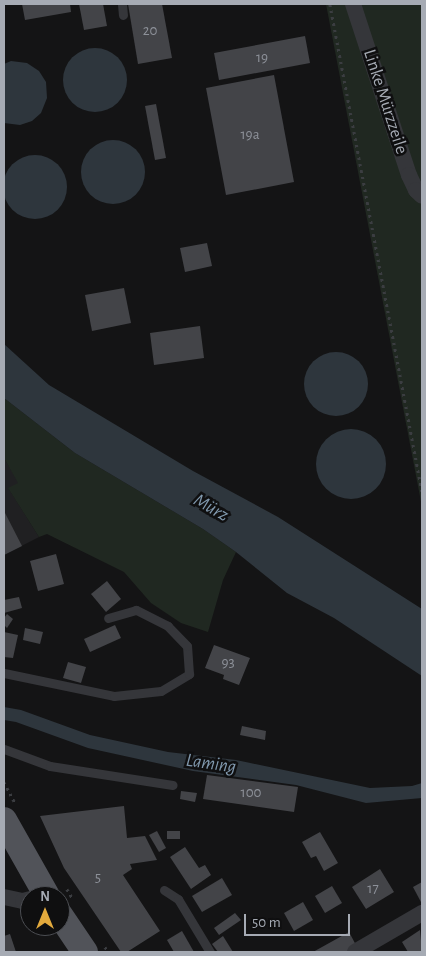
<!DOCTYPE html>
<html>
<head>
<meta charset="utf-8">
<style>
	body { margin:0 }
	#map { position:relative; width:426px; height:956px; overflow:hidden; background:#141415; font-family:"Alegreya Sans",sans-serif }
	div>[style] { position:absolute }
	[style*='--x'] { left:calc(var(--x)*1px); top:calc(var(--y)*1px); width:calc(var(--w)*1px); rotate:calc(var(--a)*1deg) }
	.built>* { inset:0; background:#202022 }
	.green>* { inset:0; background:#202821 }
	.water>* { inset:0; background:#2e363d }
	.round { border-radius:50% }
	.building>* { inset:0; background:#434448 }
	.path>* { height:2.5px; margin-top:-1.25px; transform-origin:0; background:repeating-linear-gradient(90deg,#3b3d41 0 2.5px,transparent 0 6.5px) }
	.lane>* { height:9px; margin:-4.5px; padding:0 4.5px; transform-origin:4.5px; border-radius:4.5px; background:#35363a }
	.street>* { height:16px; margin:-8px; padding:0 8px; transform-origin:8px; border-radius:8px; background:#35363a }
	.primary>* { height:26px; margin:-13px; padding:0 13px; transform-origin:13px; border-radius:13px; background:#515359 }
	span { translate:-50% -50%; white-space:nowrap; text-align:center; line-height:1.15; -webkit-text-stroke:5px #0f0f10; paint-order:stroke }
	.number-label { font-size:15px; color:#8d9199 }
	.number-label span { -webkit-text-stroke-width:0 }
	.street-label { font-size:18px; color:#a6abb4 }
	.water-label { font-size:19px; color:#8098ad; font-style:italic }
	.frame { position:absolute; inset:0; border:5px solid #a6abb4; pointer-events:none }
	.north { position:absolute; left:20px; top:886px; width:50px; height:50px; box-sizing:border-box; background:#0f0f10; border:1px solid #4b4d52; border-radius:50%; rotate:0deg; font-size:14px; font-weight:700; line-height:20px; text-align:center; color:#a6abb4 }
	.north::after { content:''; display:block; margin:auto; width:18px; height:22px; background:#e3aa3d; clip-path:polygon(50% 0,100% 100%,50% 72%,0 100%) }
	.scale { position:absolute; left:244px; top:914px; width:106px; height:22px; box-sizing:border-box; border:2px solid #a6abb4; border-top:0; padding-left:6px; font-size:15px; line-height:18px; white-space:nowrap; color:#a6abb4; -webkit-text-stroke:4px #0f0f10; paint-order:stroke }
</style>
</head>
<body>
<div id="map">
	<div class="built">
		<div style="clip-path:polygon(4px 458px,19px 483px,9px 489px,39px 537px,4px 555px)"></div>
	</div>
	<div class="green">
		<div style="clip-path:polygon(326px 4px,422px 4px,422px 507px)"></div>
		<div style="clip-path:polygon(4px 398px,75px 453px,203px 529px,236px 552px,223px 580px,208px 632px,181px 623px,151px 603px,124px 572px,47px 534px,39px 537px,8px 488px,18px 483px,4px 458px)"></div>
	</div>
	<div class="water">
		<div class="round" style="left:63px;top:48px;width:64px;height:64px"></div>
		<div style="clip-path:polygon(11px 61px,27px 63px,39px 71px,46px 82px,47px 98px,41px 113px,32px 121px,20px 125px,4px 123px,4px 64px)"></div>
		<div class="round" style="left:81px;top:140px;width:64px;height:64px"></div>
		<div class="round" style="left:3px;top:155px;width:64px;height:64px"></div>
		<div style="clip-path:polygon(4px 344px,49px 385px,193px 471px,278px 517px,422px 609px,422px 676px,334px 618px,287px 593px,236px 552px,203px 529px,75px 453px,4px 398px)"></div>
		<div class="round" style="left:304px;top:352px;width:64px;height:64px"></div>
		<div class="round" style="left:316px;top:429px;width:70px;height:70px"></div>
		<div style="clip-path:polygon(4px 707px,21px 710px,90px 735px,168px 752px,236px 760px,370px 788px,412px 786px,422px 783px,422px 798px,366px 803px,296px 785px,193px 771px,88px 748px,16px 722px,4px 720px)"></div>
	</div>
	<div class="building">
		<div style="clip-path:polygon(22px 4px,70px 4px,71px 12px,25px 20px)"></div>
		<div style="clip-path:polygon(79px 4px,103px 4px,107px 26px,84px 30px)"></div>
		<div style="clip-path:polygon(128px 4px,162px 4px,172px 58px,138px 64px)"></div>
		<div style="clip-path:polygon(305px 36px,310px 63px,219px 80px,214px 53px)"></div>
		<div style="clip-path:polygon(274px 75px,294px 182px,226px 195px,206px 88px)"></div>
		<div style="clip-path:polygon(156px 104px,166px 158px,155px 160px,145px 106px)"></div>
		<div style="clip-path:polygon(207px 243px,212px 266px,185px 272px,180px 248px)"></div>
		<div style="clip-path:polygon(124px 288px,131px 323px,92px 331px,85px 295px)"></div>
		<div style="clip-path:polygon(200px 326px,204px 358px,154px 365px,150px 333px)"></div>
		<div style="clip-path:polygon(4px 511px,22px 546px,4px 555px)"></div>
		<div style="clip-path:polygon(56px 554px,64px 584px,38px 591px,30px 561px)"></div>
		<div style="clip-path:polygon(107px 581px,121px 599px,106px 612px,91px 594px)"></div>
		<div style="clip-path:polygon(19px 597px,22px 608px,4px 613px,4px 600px)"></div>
		<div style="clip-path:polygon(7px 614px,13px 619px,7px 628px,4px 625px,4px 618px)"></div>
		<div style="clip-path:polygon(115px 625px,121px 638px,90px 652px,84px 639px)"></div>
		<div style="clip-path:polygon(25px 628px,43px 632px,40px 644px,23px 640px)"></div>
		<div style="clip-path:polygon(4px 632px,18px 635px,13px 658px,4px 657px)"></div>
		<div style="clip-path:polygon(214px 645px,250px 658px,239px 685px,223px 679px,224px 675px,205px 668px)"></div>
		<div style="clip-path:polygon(68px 662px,86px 667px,81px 683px,63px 678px)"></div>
		<div style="clip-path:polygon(242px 726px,266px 731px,265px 740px,240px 735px)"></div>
		<div style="clip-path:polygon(207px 775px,298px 787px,294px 812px,203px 799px)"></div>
		<div style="clip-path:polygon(181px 791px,197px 793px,195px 802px,180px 799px)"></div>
		<div style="clip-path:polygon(124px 806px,127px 838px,145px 836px,157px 860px,130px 864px,132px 869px,123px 875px,160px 931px,127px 952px,121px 952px,64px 868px,40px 816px)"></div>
		<div style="clip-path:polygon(157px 831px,166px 848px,159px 852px,149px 835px)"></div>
		<div style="clip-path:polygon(167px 831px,180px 831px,180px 839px,167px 839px)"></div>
		<div style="clip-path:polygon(320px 832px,338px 863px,324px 871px,316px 856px,311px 858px,302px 842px)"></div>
		<div style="clip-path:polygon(185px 847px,199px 868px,205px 865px,211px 875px,191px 889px,170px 857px)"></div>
		<div style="clip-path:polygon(380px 869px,394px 892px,366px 909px,352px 887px)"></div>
		<div style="clip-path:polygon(222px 878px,232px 895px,202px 912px,192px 896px)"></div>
		<div style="clip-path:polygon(422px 882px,422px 904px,413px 887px)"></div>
		<div style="clip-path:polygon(332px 886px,342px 903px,325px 913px,315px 896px)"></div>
		<div style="clip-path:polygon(303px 902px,313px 920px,294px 931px,284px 913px)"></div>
		<div style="clip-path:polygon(235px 913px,241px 920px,219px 935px,214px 928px)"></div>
		<div style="clip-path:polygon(420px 930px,422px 952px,408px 952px,402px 942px)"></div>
		<div style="clip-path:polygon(182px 931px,194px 952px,174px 952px,167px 940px)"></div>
		<div style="clip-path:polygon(349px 932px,357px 947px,348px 952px,313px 952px)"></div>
		<div style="clip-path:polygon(10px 934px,16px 952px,4px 952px,4px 936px)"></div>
		<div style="clip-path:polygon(223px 936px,233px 952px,218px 952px,212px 944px)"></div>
	</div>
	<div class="path">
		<div style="--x:330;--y:4;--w:497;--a:79.3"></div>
		<div style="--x:4;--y:782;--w:24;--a:62"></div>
		<div style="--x:67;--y:889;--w:12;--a:59"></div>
		<div style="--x:105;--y:947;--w:6;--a:51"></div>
	</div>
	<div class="lane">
		<div style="--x:122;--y:4;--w:11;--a:85"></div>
		<div style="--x:4;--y:673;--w:112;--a:11.8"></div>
		<div style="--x:114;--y:696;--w:47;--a:-6.1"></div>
		<div style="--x:161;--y:691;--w:33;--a:-31"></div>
		<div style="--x:189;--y:674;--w:28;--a:-94"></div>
		<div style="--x:187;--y:646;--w:28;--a:-134"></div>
		<div style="--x:168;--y:626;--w:36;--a:-153"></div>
		<div style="--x:136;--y:610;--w:29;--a:164"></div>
		<div style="--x:4;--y:749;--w:49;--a:20.3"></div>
		<div style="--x:50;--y:766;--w:124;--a:8.8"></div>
		<div style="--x:164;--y:890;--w:17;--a:33"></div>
		<div style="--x:178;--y:899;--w:62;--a:58.9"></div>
	</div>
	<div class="street">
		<div style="--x:353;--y:4;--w:180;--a:71.9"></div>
		<div style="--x:409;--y:175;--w:17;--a:65"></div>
		<div style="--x:416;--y:190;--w:8;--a:45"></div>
		<div style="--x:4;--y:897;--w:19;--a:12"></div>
		<div style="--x:23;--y:901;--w:7;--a:-16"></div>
		<div style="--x:355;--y:952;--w:78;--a:-30.2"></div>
	</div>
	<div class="primary">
		<div style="--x:4;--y:820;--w:87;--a:60.5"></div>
		<div style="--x:60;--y:915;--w:45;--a:56"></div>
	</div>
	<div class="number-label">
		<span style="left:150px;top:31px">20</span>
		<span style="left:262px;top:58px">19</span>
		<span style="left:250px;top:135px">19a</span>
		<span style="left:228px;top:663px">93</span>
		<span style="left:251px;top:793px">100</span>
		<span style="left:98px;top:878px">5</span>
		<span style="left:373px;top:889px">17</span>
	</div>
	<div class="street-label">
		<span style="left:385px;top:102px;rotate:72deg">Linke Mürzzeile</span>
	</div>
	<div class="water-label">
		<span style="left:211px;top:508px;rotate:30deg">Mürz</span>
		<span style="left:211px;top:764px;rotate:8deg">Laming</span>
	</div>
	<div class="frame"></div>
	<div class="north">N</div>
	<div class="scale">50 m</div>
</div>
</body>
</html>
